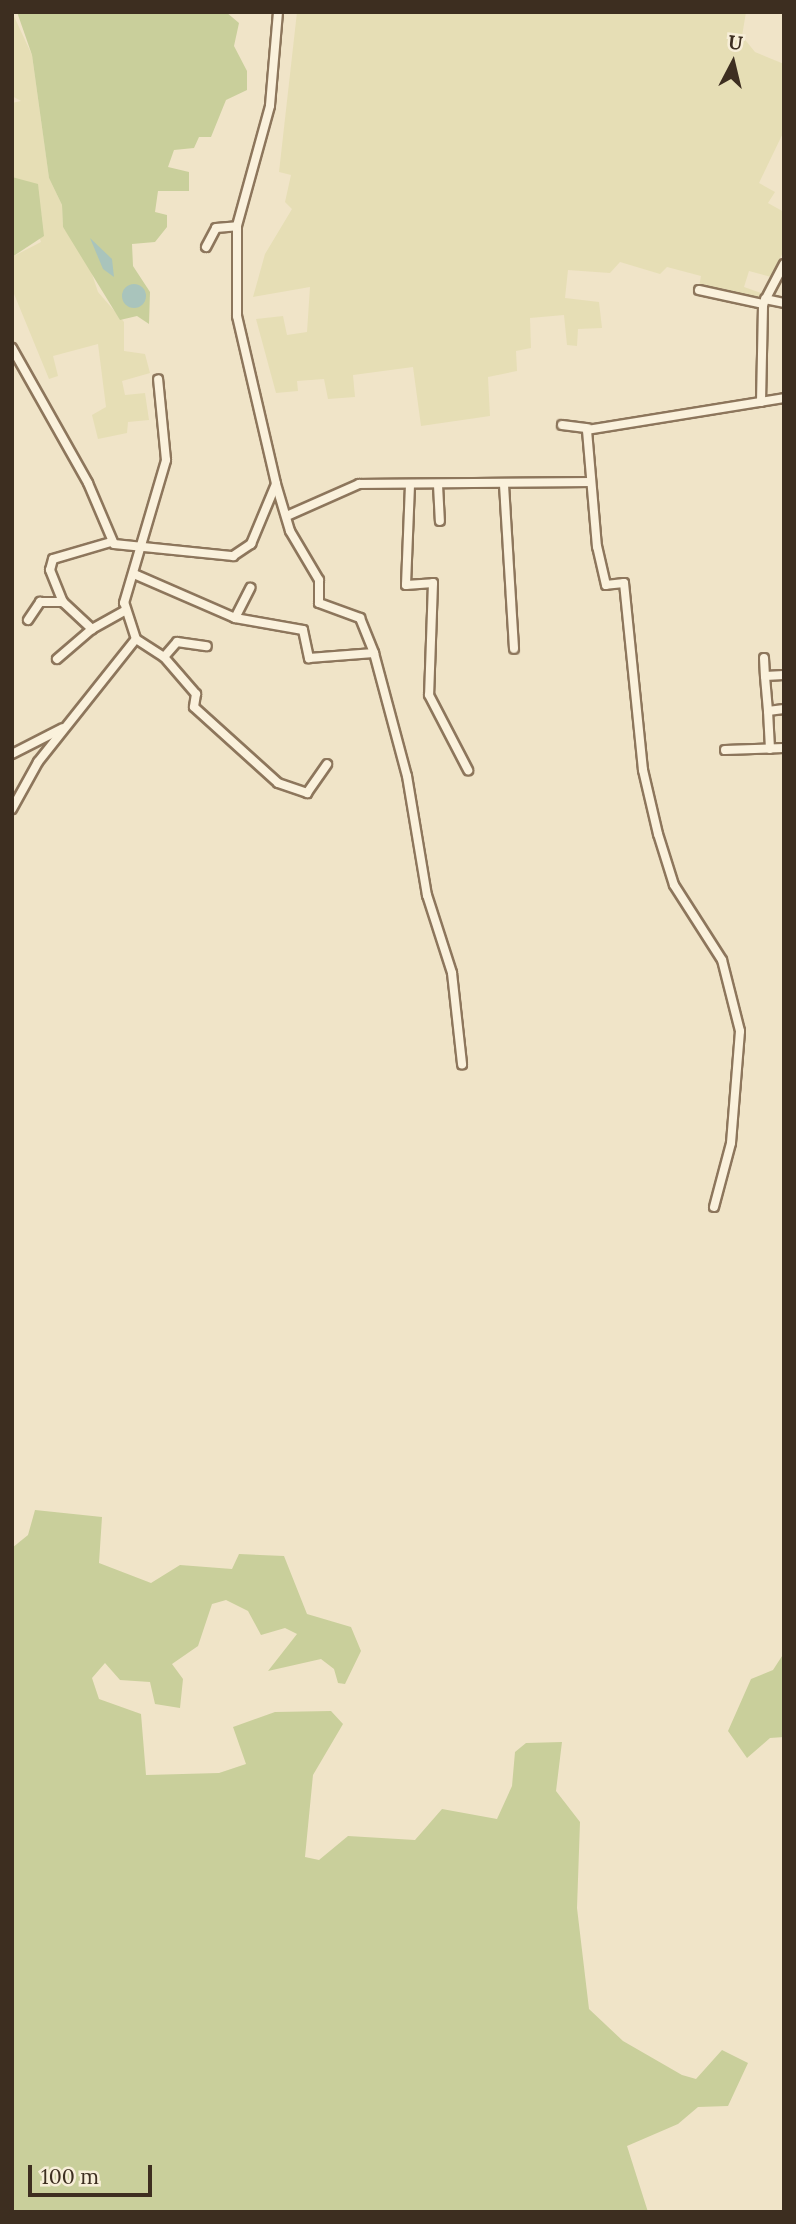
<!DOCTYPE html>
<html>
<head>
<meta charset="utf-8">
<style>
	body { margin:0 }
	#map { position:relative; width:796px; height:2224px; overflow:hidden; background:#f0e4c8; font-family:Lora,serif }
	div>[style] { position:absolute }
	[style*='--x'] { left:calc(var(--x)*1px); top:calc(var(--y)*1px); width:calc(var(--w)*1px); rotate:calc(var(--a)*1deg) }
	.farmland>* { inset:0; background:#e6deb5 }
	.green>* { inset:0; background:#c9cf9b }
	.water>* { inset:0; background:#a9c4bc }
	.round { border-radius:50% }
	.roads { filter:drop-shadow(2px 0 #8d765c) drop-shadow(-2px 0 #8d765c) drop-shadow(0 2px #8d765c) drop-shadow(0 -2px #8d765c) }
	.minor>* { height:8px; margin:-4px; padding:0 4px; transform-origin:4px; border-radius:4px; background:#faf1dc }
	span { translate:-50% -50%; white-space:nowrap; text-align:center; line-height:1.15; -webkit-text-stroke:5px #f7eed8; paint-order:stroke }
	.frame { position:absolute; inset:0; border:14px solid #3d2e20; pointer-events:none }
	.north { position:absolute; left:698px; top:28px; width:70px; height:70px; -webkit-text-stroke:5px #f7eed8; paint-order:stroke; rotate:7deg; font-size:19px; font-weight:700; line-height:28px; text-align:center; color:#3d2e20 }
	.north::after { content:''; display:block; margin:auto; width:24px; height:32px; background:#3d2e20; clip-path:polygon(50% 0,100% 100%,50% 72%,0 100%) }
	.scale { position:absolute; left:28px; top:2165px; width:124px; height:32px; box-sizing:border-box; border:4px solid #3d2e20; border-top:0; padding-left:9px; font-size:21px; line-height:24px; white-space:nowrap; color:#3d2e20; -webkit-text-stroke:5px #f7eed8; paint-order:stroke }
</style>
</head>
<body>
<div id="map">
	<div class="farmland">
		<div style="clip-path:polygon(12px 12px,32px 55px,49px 178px,62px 205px,63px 227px,88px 262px,98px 292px,124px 322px,124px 351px,145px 354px,150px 373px,122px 381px,125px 395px,145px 393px,149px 420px,128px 422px,127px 433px,98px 439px,92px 415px,106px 407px,98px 344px,53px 356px,58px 376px,49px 379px,12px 289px,12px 257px,41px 242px,23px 184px,12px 177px,12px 103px,21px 101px,12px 96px)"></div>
		<div style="clip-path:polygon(297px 12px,746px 12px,742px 36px,755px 52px,784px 64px,784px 131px,759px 183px,775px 192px,768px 203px,784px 212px,784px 250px,771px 277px,749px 271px,744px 287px,761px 293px,758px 300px,699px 287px,701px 276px,667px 267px,660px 274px,620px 262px,610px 273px,568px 270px,565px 298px,599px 302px,602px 328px,578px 329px,577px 346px,567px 345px,564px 315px,530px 318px,531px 348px,516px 351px,517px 371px,488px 377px,490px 416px,421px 426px,413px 367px,353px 375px,355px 397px,328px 399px,324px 379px,297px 381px,298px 391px,276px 393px,256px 319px,283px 316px,287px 335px,307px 332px,310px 287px,253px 297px,265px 254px,292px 209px,285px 202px,291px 175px,279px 172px)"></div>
	</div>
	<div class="green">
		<div style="clip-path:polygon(17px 12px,226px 12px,239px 23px,234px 46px,247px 71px,247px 90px,226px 100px,211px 137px,199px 137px,194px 148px,174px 150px,168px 167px,189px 172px,189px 191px,158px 191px,155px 212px,167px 215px,167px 227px,155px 242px,132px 244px,133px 266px,150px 292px,149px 324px,137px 316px,120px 320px,63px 227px,62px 205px,49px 178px,32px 55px)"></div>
		<div style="clip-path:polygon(12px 177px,38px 184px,44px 236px,12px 257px)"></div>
		<div style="clip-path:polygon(35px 1510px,102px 1517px,99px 1563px,151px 1583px,180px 1565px,232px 1569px,239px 1554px,284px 1556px,307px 1614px,351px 1627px,361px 1651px,345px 1684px,338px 1683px,334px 1669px,321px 1659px,268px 1671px,297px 1634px,285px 1628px,261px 1635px,248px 1611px,226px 1600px,212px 1604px,198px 1646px,172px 1664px,183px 1679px,180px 1708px,155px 1704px,150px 1682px,120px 1680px,105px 1663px,92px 1678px,99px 1699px,141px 1714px,146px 1775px,219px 1773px,246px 1764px,233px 1727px,275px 1712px,331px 1711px,343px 1724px,313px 1775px,305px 1857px,319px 1860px,348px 1836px,415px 1840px,442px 1809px,497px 1819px,512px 1786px,515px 1752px,526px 1743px,562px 1742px,556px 1791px,580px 1822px,577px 1908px,589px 2009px,623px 2041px,682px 2075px,696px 2079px,722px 2050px,748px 2063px,728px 2106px,698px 2107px,678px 2124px,627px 2146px,648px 2212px,12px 2212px,12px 1548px,28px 1535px)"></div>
		<div style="clip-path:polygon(784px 1653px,784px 1737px,770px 1738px,747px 1758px,728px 1731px,751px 1679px,773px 1670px)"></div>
	</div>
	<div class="water">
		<div style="clip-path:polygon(90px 238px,112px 259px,114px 277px,103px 269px)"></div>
		<div class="round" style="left:122px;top:284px;width:24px;height:24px"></div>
	</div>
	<div class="roads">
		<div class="minor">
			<div style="--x:278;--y:12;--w:94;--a:94.9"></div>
			<div style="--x:270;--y:106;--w:124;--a:105.4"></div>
			<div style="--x:237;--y:226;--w:90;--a:90"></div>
			<div style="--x:237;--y:316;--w:172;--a:76.9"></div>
			<div style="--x:276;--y:484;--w:49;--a:73.4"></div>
			<div style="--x:290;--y:531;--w:57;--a:59.4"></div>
			<div style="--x:319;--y:580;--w:23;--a:90"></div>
			<div style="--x:319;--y:603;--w:44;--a:20.1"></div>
			<div style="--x:360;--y:618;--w:38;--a:68"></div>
			<div style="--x:374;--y:653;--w:127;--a:75"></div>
			<div style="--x:407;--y:776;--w:121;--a:80.5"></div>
			<div style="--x:427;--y:895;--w:82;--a:72.2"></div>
			<div style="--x:452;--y:973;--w:92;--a:83.7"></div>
			<div style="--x:206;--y:247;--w:21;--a:-62"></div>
			<div style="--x:216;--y:228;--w:21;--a:-5"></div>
			<div style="--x:699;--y:290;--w:66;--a:12.3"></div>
			<div style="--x:765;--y:299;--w:19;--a:12"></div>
			<div style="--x:12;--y:348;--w:155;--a:60.6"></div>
			<div style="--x:88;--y:483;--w:66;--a:66.9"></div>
			<div style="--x:114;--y:544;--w:120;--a:5.8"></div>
			<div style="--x:233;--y:556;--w:22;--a:-34"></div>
			<div style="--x:251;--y:544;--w:65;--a:-67.4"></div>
			<div style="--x:761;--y:402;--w:98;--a:-88.8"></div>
			<div style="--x:763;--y:304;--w:45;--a:-62.3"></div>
			<div style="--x:562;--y:425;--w:26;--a:7"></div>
			<div style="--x:410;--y:485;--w:100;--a:92.3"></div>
			<div style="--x:406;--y:585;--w:27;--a:-4"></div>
			<div style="--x:433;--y:583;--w:112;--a:92"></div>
			<div style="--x:429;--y:695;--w:85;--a:62.5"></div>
			<div style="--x:438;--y:485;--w:36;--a:87"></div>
			<div style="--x:504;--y:485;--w:164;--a:86.5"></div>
			<div style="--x:289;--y:515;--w:77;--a:-23.9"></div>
			<div style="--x:359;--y:484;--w:229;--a:-0.5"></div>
			<div style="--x:111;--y:542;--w:60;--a:163.7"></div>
			<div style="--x:53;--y:559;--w:11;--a:105"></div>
			<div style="--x:50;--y:570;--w:35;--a:68"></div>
			<div style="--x:63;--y:602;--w:40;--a:43"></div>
			<div style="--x:92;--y:629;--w:38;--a:-29"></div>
			<div style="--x:134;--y:574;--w:110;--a:23.5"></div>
			<div style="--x:235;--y:618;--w:69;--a:10"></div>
			<div style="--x:303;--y:630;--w:29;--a:78"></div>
			<div style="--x:309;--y:658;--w:65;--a:-4.4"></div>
			<div style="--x:235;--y:618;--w:34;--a:-63"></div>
			<div style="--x:28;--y:620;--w:22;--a:-56"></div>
			<div style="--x:40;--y:602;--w:23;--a:0"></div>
			<div style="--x:136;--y:639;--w:33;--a:33"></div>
			<div style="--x:164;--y:657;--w:20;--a:-49"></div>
			<div style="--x:177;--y:642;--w:30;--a:8"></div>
			<div style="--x:164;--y:657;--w:49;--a:49.1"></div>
			<div style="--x:196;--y:694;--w:13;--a:99"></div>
			<div style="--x:194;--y:707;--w:113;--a:42.1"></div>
			<div style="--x:278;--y:783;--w:31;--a:19"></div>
			<div style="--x:307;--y:793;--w:35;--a:-55"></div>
			<div style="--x:764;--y:658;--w:18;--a:87"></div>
			<div style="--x:57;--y:659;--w:46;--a:-40.6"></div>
			<div style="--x:768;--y:711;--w:35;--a:-95"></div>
			<div style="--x:765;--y:676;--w:19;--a:-3"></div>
			<div style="--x:770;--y:749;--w:38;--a:-93"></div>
			<div style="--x:768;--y:711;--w:16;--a:-7"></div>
			<div style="--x:725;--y:750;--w:59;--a:-1.9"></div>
			<div style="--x:12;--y:754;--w:57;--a:-27"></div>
			<div style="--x:12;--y:809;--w:54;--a:-61"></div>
			<div style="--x:38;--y:762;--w:157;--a:-51.5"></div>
			<div style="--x:136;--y:639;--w:38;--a:-108"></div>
			<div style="--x:124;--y:603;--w:149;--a:-73.6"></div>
			<div style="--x:166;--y:460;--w:81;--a:-95.6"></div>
			<div style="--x:714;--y:1207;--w:66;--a:-75.1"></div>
			<div style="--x:731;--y:1143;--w:112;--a:-85.4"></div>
			<div style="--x:740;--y:1031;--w:73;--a:-104.2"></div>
			<div style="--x:722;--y:960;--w:89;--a:-122.6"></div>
			<div style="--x:674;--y:885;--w:53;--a:-107.4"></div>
			<div style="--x:658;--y:834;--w:66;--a:-103.2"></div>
			<div style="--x:643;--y:770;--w:188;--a:-95.8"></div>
			<div style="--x:624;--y:583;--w:18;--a:174"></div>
			<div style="--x:606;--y:585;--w:39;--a:-103"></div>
			<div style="--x:597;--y:547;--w:117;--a:-94.9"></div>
			<div style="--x:587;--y:430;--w:200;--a:-9.2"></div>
		</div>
	</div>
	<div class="frame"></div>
	<div class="north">U</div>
	<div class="scale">100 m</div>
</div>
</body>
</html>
